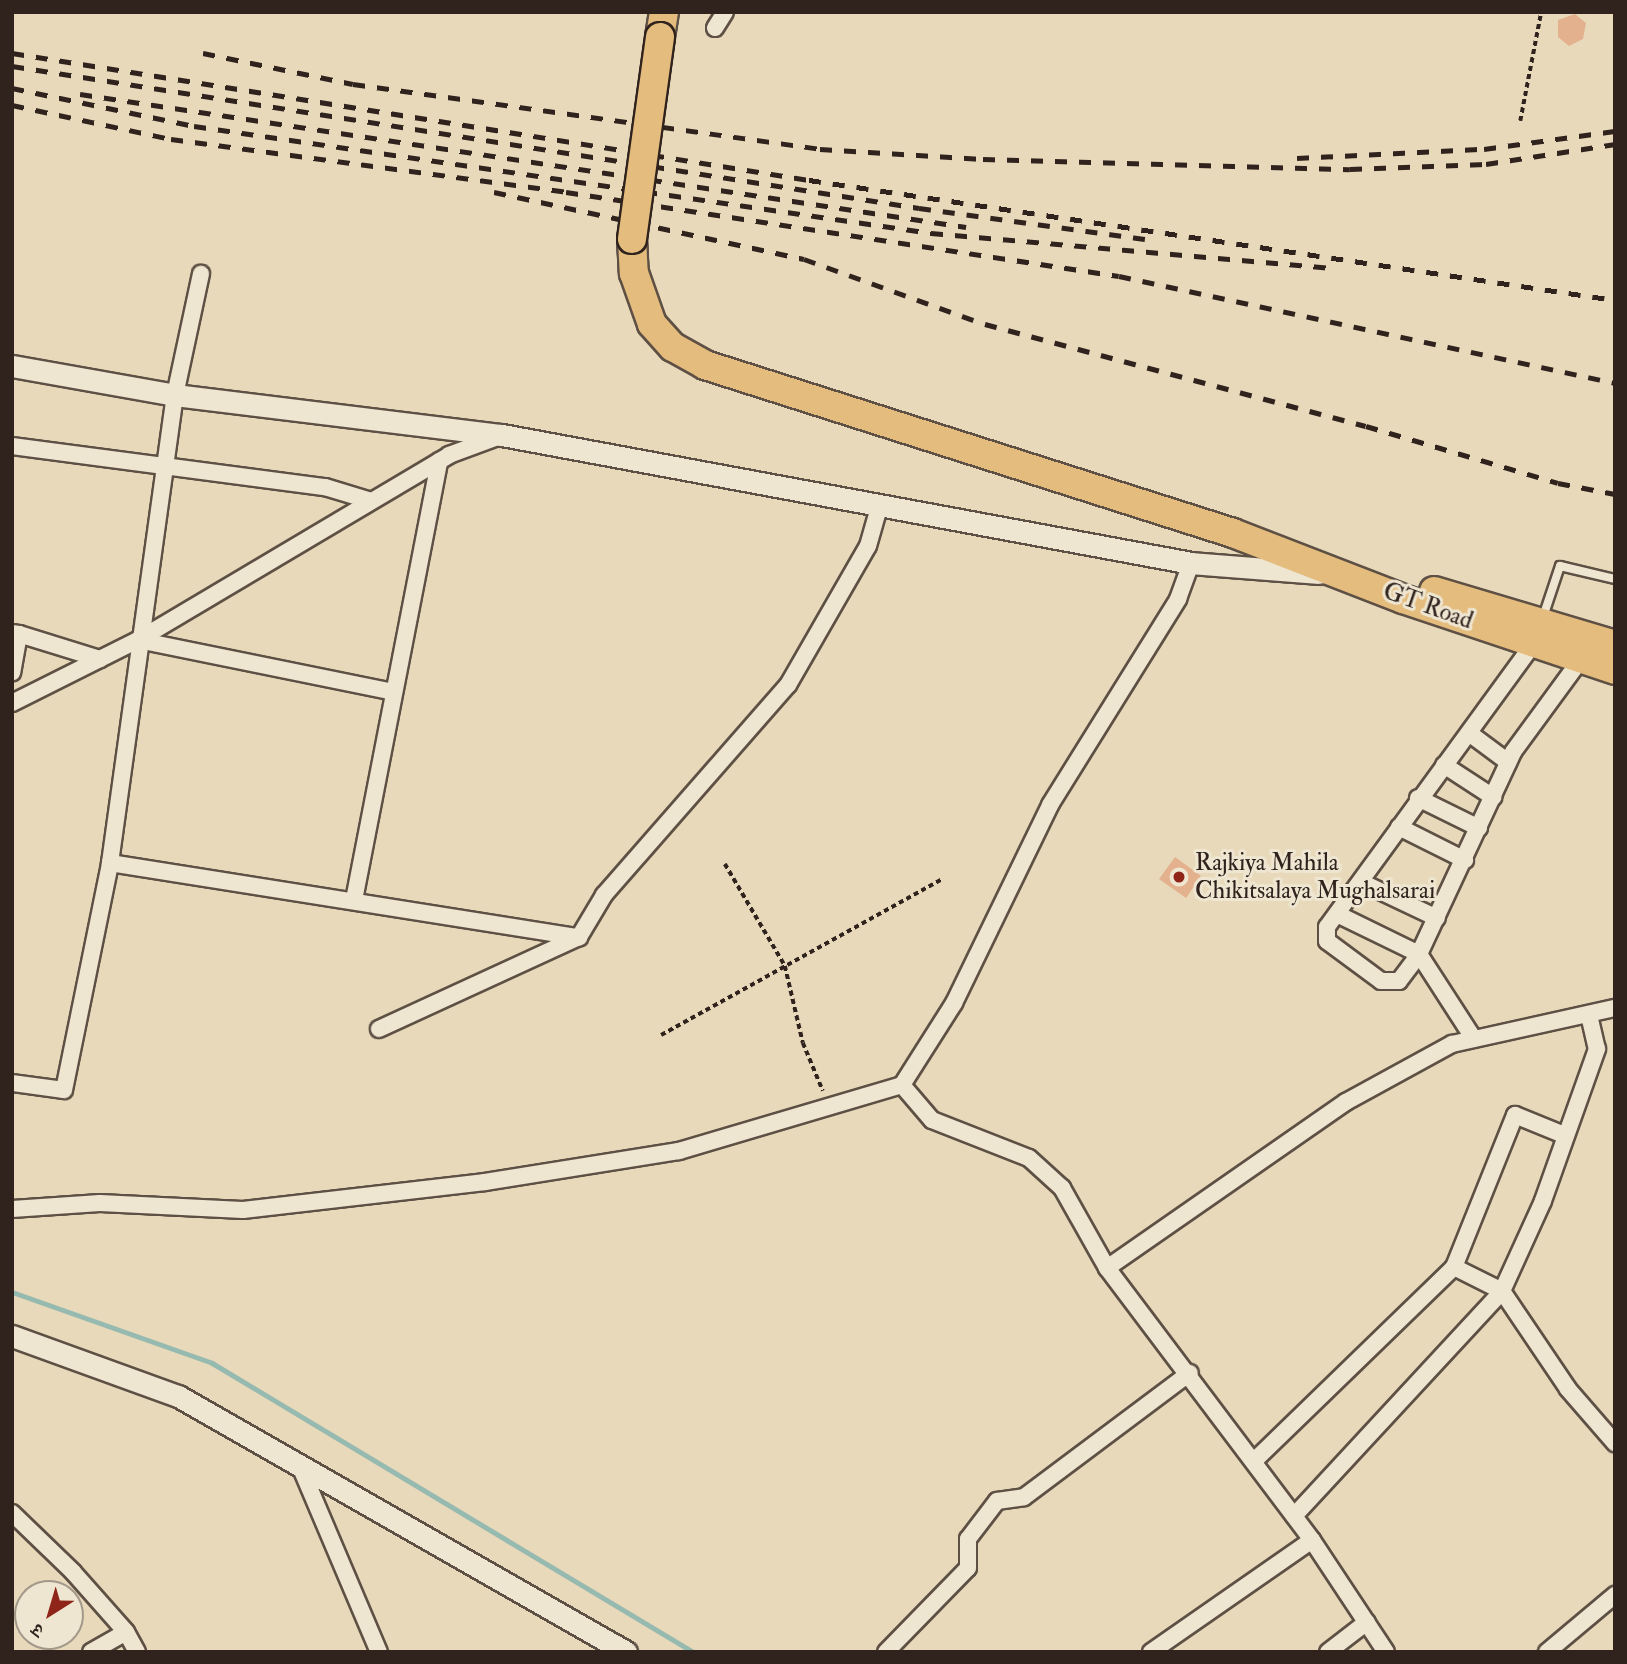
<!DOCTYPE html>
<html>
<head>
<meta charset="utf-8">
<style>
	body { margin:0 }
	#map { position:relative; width:1627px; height:1664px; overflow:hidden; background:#e7d9ba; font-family:"IM FELL Double Pica","Noto Serif Devanagari",serif }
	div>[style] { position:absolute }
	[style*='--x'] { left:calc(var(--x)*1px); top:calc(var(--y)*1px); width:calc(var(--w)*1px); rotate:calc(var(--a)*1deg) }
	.stream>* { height:5px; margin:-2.5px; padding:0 2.5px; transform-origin:2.5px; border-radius:2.5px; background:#97bab0 }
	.building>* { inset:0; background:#e4b18e }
	.path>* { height:3.5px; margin-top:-1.75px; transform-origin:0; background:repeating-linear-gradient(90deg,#30221d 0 5px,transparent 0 8.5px) }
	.roads { filter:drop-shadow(2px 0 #5e5044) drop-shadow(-2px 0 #5e5044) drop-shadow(0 2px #5e5044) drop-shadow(0 -2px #5e5044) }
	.service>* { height:8px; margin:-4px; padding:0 4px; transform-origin:4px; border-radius:4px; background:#efe6d2 }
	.minor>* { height:16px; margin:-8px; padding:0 8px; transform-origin:8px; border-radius:8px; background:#efe6d2 }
	.tertiary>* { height:21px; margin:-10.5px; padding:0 10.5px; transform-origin:10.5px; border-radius:10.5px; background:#efe6d2 }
	.trunk>* { height:28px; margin:-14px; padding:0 14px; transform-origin:14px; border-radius:14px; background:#e4bc7d }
	.rail>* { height:5px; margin-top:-2.5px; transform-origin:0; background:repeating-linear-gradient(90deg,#30221d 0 12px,transparent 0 24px) }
	.bridges { filter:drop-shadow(2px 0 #30221d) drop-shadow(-2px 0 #30221d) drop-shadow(0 2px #30221d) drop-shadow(0 -2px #30221d) }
	.trunk-bridge>* { height:28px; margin:-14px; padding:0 14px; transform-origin:14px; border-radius:14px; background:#e4bc7d }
	.dots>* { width:19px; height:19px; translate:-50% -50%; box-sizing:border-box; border:4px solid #efe6d2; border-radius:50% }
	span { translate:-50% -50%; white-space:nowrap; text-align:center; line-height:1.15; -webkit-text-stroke:6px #efe6d2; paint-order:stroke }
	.street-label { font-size:24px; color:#30221d }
	.poi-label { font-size:24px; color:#30221d }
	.left { translate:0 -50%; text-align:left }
	.frame { position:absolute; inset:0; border:14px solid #30221d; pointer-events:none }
	.north { position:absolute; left:14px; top:1580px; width:70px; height:70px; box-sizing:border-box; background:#efe6d2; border:2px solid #a3988a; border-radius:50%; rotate:217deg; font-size:19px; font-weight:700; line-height:28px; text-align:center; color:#30221d }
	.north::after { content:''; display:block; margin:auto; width:24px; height:32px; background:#8f2418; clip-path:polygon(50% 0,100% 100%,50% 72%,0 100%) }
</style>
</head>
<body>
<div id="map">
	<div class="stream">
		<div style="--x:12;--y:1292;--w:212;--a:19.5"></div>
		<div style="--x:212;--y:1363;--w:561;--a:31"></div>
	</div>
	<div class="building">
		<div style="clip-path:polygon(1575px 14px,1586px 23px,1583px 39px,1569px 46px,1558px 37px,1558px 20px)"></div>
		<div style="clip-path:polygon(1175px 857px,1201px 876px,1186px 898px,1159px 879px)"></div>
	</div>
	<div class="path">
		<div style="--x:1520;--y:121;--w:111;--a:-79.1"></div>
		<div style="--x:725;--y:864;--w:118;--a:59.5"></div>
		<div style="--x:785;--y:966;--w:79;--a:76.8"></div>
		<div style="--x:803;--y:1043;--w:52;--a:67.4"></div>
		<div style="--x:661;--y:1035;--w:322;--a:-29"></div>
	</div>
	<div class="roads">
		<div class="service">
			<div style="--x:1542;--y:620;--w:57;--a:-71.6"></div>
			<div style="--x:1560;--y:566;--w:57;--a:13.3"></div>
		</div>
		<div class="minor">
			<div style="--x:715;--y:28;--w:19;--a:-58"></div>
			<div style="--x:12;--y:446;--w:316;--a:7.5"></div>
			<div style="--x:325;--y:487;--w:48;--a:16.9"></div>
			<div style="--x:12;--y:633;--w:7;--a:8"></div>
			<div style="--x:19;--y:634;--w:39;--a:100"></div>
			<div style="--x:19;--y:634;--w:85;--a:17.2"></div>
			<div style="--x:138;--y:640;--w:261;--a:11.5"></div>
			<div style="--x:1534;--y:643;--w:351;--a:126.1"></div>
			<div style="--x:1327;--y:927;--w:14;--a:90"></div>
			<div style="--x:1327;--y:941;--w:67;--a:36.5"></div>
			<div style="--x:1381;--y:981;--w:18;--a:0"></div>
			<div style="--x:1399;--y:981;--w:34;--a:-53"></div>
			<div style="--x:1419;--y:954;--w:223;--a:-65"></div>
			<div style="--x:1513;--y:752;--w:115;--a:-53.8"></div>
			<div style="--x:12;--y:703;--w:141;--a:-26.6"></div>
			<div style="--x:138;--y:640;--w:362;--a:-30.7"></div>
			<div style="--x:449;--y:455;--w:54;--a:-20.4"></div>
			<div style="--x:1469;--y:733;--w:49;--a:36.6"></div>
			<div style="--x:1444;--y:765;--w:59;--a:33.1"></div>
			<div style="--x:1418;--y:798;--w:68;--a:26.2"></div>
			<div style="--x:1399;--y:827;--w:74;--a:26.6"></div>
			<div style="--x:110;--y:863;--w:475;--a:9"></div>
			<div style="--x:1361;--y:882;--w:84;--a:25.3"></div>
			<div style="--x:354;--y:900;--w:447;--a:-79"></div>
			<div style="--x:1337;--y:914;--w:91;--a:26"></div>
			<div style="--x:1419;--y:954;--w:101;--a:57.1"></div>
			<div style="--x:1589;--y:1015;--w:35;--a:77"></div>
			<div style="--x:1597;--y:1049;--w:161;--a:109.6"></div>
			<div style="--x:1543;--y:1201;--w:99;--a:114.5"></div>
			<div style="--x:1502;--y:1291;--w:118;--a:56"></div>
			<div style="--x:1568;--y:1389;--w:72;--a:49"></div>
			<div style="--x:379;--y:1029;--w:220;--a:-24.7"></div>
			<div style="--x:579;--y:937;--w:49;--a:-59.2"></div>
			<div style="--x:604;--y:895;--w:279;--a:-48.8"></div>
			<div style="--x:788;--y:685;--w:160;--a:-60.1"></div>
			<div style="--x:868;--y:546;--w:44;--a:-74.1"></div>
			<div style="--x:12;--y:1083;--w:52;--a:7.7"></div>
			<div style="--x:64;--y:1090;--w:232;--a:-78.5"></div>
			<div style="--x:110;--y:863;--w:472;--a:-82.1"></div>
			<div style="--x:175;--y:395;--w:124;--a:-77.9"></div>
			<div style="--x:902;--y:1085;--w:46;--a:49.4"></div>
			<div style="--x:932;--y:1120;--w:104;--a:21.4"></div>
			<div style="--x:1029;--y:1158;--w:45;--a:42.3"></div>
			<div style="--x:1062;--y:1188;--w:92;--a:60.6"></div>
			<div style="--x:12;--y:1209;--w:88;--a:-3.9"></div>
			<div style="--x:100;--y:1203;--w:143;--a:2.8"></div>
			<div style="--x:243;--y:1210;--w:244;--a:-6.6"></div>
			<div style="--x:485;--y:1182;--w:196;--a:-9.1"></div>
			<div style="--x:679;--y:1151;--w:233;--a:-16.5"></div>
			<div style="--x:902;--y:1085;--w:97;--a:-57.6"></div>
			<div style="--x:954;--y:1003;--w:220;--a:-64.1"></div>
			<div style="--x:1050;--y:805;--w:243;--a:-58.1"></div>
			<div style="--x:1178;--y:599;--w:38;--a:-70"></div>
			<div style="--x:1254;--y:1461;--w:279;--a:-44.1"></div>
			<div style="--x:300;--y:1466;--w:202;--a:67"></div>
			<div style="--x:12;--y:1513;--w:85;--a:44"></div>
			<div style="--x:73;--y:1572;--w:80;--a:48.5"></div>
			<div style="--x:126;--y:1632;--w:23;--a:61"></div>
			<div style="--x:1294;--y:1516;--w:306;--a:-47.2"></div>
			<div style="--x:1502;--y:1291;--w:54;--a:-153.4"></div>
			<div style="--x:1454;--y:1267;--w:164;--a:-68.1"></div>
			<div style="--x:1515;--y:1115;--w:53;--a:22.2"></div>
			<div style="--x:91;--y:1652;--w:40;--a:-29.7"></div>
			<div style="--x:886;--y:1652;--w:117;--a:-45.7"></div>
			<div style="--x:968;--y:1568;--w:29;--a:-90"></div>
			<div style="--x:968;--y:1539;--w:48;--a:-52.7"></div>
			<div style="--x:997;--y:1501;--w:27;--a:-8"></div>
			<div style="--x:1024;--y:1497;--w:207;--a:-36.8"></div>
			<div style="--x:1151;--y:1652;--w:196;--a:-34.8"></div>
			<div style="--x:1328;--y:1652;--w:49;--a:-37.6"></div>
			<div style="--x:1386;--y:1652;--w:134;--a:-123.5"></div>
			<div style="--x:1312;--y:1540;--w:341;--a:-127"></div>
			<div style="--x:1107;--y:1268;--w:291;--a:-34.8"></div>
			<div style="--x:1346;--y:1102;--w:121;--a:-28.7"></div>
			<div style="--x:1452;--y:1044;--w:167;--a:-12.5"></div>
			<div style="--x:1547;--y:1652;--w:89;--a:-40"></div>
		</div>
		<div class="tertiary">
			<div style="--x:12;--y:366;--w:166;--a:10.1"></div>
			<div style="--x:175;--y:395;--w:329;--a:7"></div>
			<div style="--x:502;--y:435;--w:701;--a:10.52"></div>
			<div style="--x:1191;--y:563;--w:128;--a:4.5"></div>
			<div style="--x:12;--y:1336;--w:177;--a:19.9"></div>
			<div style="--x:178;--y:1396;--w:516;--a:29.74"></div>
		</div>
		<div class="trunk">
			<div style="--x:660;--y:37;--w:25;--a:-81"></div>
			<div style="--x:632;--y:239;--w:34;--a:87"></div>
			<div style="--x:634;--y:273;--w:54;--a:70.6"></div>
			<div style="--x:652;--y:324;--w:31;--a:48"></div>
			<div style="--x:673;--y:347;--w:37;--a:29"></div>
			<div style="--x:705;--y:365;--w:554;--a:17.65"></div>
			<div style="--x:1233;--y:533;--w:182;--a:21.2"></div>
			<div style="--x:1403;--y:599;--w:224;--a:18.5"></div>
			<div style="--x:1434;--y:591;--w:189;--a:16.6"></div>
		</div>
	</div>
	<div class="rail">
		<div style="--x:12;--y:53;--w:807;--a:9.05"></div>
		<div style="--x:809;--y:180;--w:815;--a:8.47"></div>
		<div style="--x:203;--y:53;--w:153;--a:11.7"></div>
		<div style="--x:353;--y:84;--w:472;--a:7.9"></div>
		<div style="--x:820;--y:149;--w:163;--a:3.5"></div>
		<div style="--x:983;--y:159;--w:367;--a:1.6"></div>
		<div style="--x:1350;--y:169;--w:136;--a:-2.1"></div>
		<div style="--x:1486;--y:164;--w:131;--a:-8.8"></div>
		<div style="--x:12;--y:66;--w:918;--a:8.9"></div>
		<div style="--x:919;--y:208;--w:237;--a:7.8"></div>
		<div style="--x:12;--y:88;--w:186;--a:11.8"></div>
		<div style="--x:194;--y:126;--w:745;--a:8.26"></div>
		<div style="--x:931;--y:233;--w:400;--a:5"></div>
		<div style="--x:80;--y:94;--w:896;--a:8.54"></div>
		<div style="--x:12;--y:105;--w:163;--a:12.1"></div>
		<div style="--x:171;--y:139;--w:399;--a:7.6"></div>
		<div style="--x:566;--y:192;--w:559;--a:8.64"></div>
		<div style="--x:1119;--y:276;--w:507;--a:12.17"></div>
		<div style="--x:1297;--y:158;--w:187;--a:-2.8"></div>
		<div style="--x:1484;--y:149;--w:132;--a:-7.8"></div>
		<div style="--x:494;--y:192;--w:317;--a:12.2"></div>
		<div style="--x:804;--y:259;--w:192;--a:19.8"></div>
		<div style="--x:985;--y:324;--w:394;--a:15"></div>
		<div style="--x:1366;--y:426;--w:200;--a:16.5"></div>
		<div style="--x:1558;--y:483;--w:58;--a:10.9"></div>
	</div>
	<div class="bridges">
		<div class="trunk-bridge">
			<div style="--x:632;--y:239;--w:204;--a:-82.1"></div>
		</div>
	</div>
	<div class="dots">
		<div style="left:1179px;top:877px;background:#8f2418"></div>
	</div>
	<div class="street-label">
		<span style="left:1428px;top:606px;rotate:20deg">GT Road</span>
	</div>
	<div class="poi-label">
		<span class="left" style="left:1195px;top:877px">Rajkiya Mahila<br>Chikitsalaya Mughalsarai</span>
	</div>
	<div class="frame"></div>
	<div class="north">उ</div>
</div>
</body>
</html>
